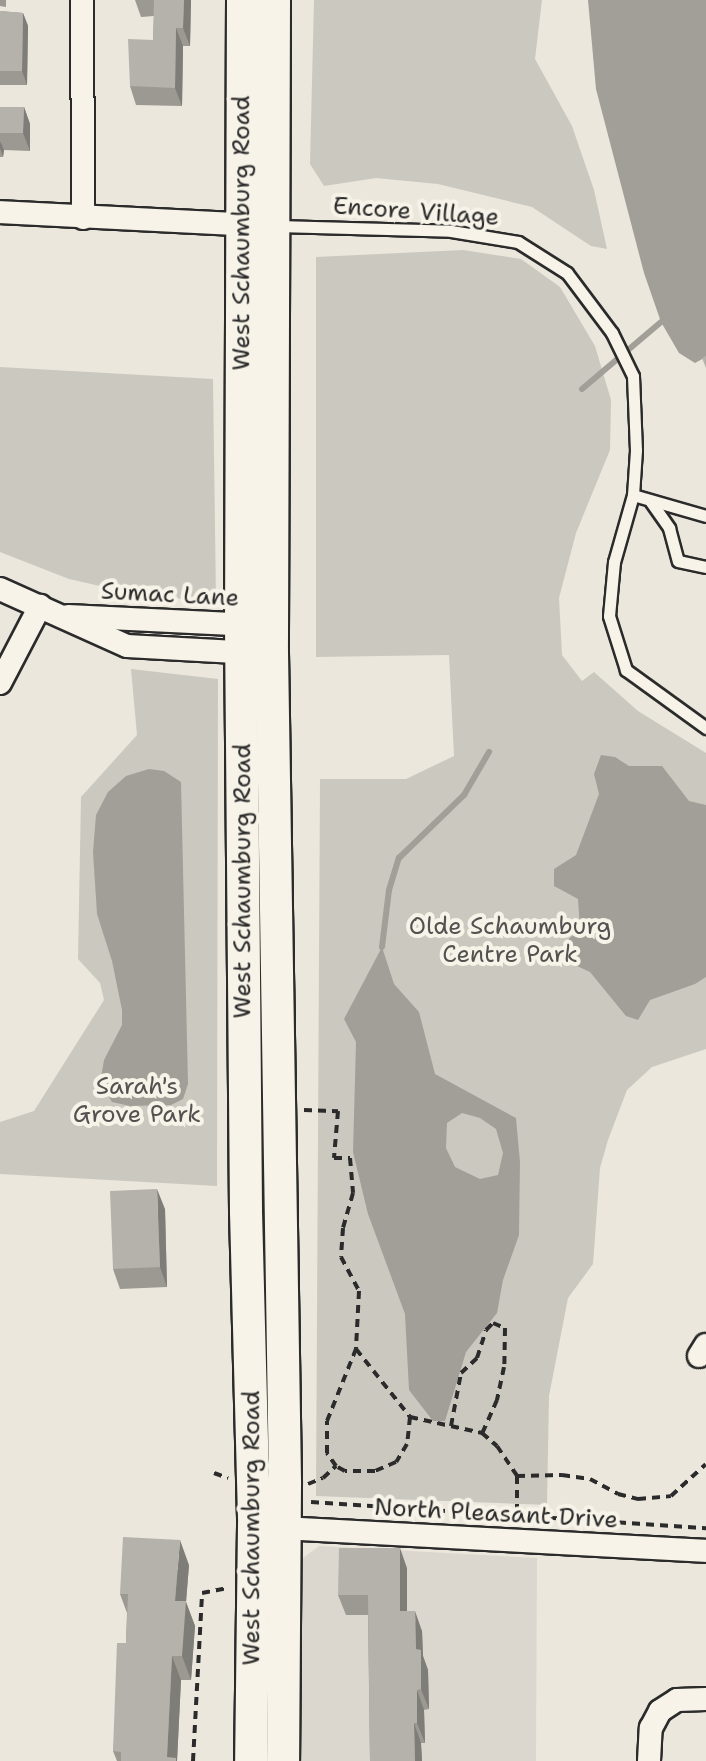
<!DOCTYPE html>
<html>
<head>
<meta charset="utf-8">
<style>
	body { margin:0 }
	#map { position:relative; width:706px; height:1761px; overflow:hidden; background:#ebe7dd; font-family:"Shantell Sans",sans-serif }
	div>[style] { position:absolute }
	[style*='--x'] { left:calc(var(--x)*1px); top:calc(var(--y)*1px); width:calc(var(--w)*1px); rotate:calc(var(--a)*1deg) }
	.built>* { inset:0; background:#dbd7ce }
	.green>* { inset:0; background:#cbc8bf }
	.water>* { inset:0; background:#a29f98 }
	.stream>* { height:6px; margin:-3px; padding:0 3px; transform-origin:3px; border-radius:3px; background:#a29f98 }
	.path>* { height:4px; margin-top:-2px; transform-origin:0; background:repeating-linear-gradient(90deg,#2b2b2b 0 8px,transparent 0 14px) }
	.roads { filter:drop-shadow(2px 0 #2b2b2b) drop-shadow(-2px 0 #2b2b2b) drop-shadow(0 2px #2b2b2b) drop-shadow(0 -2px #2b2b2b) }
	.service>* { height:11px; margin:-5.5px; padding:0 5.5px; transform-origin:5.5px; border-radius:5.5px; background:#f7f3e8 }
	.minor>* { height:22px; margin:-11px; padding:0 11px; transform-origin:11px; border-radius:11px; background:#f7f3e8 }
	.secondary>* { height:32px; margin:-16px; padding:0 16px; transform-origin:16px; border-radius:16px; background:#f7f3e8 }
	.wall>* { inset:0; background:#9c9993 }
	.shaded-wall>* { inset:0; background:#7f7d78 }
	.building>* { inset:0; background:#b5b2ab }
	span { translate:-50% -50%; white-space:nowrap; text-align:center; line-height:1.15; -webkit-text-stroke:8px #f7f3e8; paint-order:stroke }
	.street-label { font-size:24px; color:#2b2b2b }
	.park-label { font-size:24px; color:#535250 }
</style>
</head>
<body>
<div id="map">
	<div class="built">
		<div style="clip-path:polygon(319px 1546px,537px 1558px,536px 1761px,302px 1761px,299px 1561px)"></div>
	</div>
	<div class="green">
		<div style="clip-path:polygon(314px 0,542px 0,535px 59px,572px 126px,594px 190px,607px 249px,591px 246px,532px 207px,438px 184px,376px 178px,324px 186px,310px 164px)"></div>
		<div style="clip-path:polygon(463px 250px,521px 259px,560px 287px,595px 346px,611px 400px,610px 450px,576px 533px,559px 598px,562px 655px,582px 681px,594px 672px,638px 711px,706px 753px,706px 1049px,652px 1067px,627px 1090px,608px 1140px,600px 1168px,593px 1264px,568px 1298px,549px 1396px,547px 1505px,316px 1496px,320px 779px,406px 779px,454px 756px,449px 655px,316px 657px,316px 257px)"></div>
		<div style="clip-path:polygon(0 367px,213px 379px,216px 602px,140px 595px,69px 579px,0 552px)"></div>
		<div style="clip-path:polygon(131px 669px,218px 679px,217px 1186px,0 1174px,0 1122px,34px 1111px,104px 1000px,100px 983px,78px 959px,81px 797px,137px 735px)"></div>
	</div>
	<div class="water">
		<div style="clip-path:polygon(588px 0,706px 0,706px 357px,695px 363px,679px 353px,661px 322px,644px 273px,596px 89px)"></div>
		<div style="clip-path:polygon(601px 755px,615px 757px,629px 766px,662px 766px,689px 801px,706px 805px,706px 977px,695px 984px,650px 1000px,638px 1020px,626px 1016px,590px 972px,577px 966px,563px 944px,580px 929px,578px 899px,554px 886px,554px 869px,576px 855px,599px 794px,594px 774px)"></div>
		<div style="clip-path:polygon(149px 769px,164px 771px,181px 782px,188px 1084px,183px 1099px,171px 1105px,130px 1106px,112px 1102px,100px 1083px,104px 1060px,122px 1025px,122px 1010px,112px 961px,97px 914px,93px 852px,96px 815px,108px 792px,126px 776px)"></div>
		<div style="clip-path:polygon(evenodd,382px 947px,394px 984px,419px 1012px,435px 1074px,516px 1118px,520px 1162px,519px 1235px,503px 1280px,497px 1313px,466px 1352px,445px 1421px,433px 1421px,409px 1390px,405px 1314px,368px 1214px,353px 1152px,356px 1042px,344px 1019px,382px 947px,462px 1113px,480px 1118px,496px 1129px,503px 1153px,498px 1175px,480px 1179px,455px 1167px,446px 1148px,447px 1123px,462px 1113px)"></div>
	</div>
	<div class="stream">
		<div style="--x:582;--y:389;--w:104;--a:-40.3"></div>
		<div style="--x:382;--y:947;--w:57;--a:-83"></div>
		<div style="--x:389;--y:890;--w:34;--a:-73"></div>
		<div style="--x:399;--y:858;--w:91;--a:-44.1"></div>
		<div style="--x:464;--y:795;--w:50;--a:-59.8"></div>
	</div>
	<div class="path">
		<div style="--x:304;--y:1110;--w:34;--a:2"></div>
		<div style="--x:338;--y:1111;--w:47;--a:94.9"></div>
		<div style="--x:334;--y:1158;--w:16;--a:0"></div>
		<div style="--x:350;--y:1158;--w:35;--a:85"></div>
		<div style="--x:353;--y:1193;--w:36;--a:106"></div>
		<div style="--x:343;--y:1228;--w:29;--a:94"></div>
		<div style="--x:341;--y:1257;--w:38;--a:62"></div>
		<div style="--x:359;--y:1291;--w:58;--a:93"></div>
		<div style="--x:356;--y:1349;--w:87;--a:51.5"></div>
		<div style="--x:410;--y:1417;--w:27;--a:96"></div>
		<div style="--x:407;--y:1444;--w:21;--a:121"></div>
		<div style="--x:396;--y:1462;--w:23;--a:157"></div>
		<div style="--x:375;--y:1471;--w:30;--a:180"></div>
		<div style="--x:345;--y:1471;--w:10;--a:-151"></div>
		<div style="--x:336;--y:1466;--w:16;--a:-125"></div>
		<div style="--x:327;--y:1453;--w:32;--a:-90"></div>
		<div style="--x:327;--y:1421;--w:78;--a:-68.1"></div>
		<div style="--x:410;--y:1417;--w:74;--a:12.5"></div>
		<div style="--x:482;--y:1433;--w:20;--a:41"></div>
		<div style="--x:497;--y:1446;--w:36;--a:56"></div>
		<div style="--x:517;--y:1476;--w:38;--a:90"></div>
		<div style="--x:451;--y:1426;--w:54;--a:-79.3"></div>
		<div style="--x:461;--y:1373;--w:22;--a:-43"></div>
		<div style="--x:477;--y:1358;--w:29;--a:-72"></div>
		<div style="--x:486;--y:1330;--w:10;--a:-45"></div>
		<div style="--x:493;--y:1323;--w:13;--a:23"></div>
		<div style="--x:505;--y:1328;--w:39;--a:91"></div>
		<div style="--x:504;--y:1367;--w:34;--a:102"></div>
		<div style="--x:497;--y:1400;--w:36;--a:114"></div>
		<div style="--x:214;--y:1473;--w:15;--a:20"></div>
		<div style="--x:517;--y:1476;--w:45;--a:-1.3"></div>
		<div style="--x:562;--y:1475;--w:28;--a:8"></div>
		<div style="--x:590;--y:1479;--w:32;--a:28"></div>
		<div style="--x:618;--y:1494;--w:21;--a:14"></div>
		<div style="--x:638;--y:1499;--w:33;--a:-5"></div>
		<div style="--x:671;--y:1496;--w:47;--a:-42.4"></div>
		<div style="--x:308;--y:1484;--w:16;--a:-22"></div>
		<div style="--x:323;--y:1478;--w:18;--a:-43"></div>
		<div style="--x:311;--y:1502;--w:396;--a:3.8"></div>
		<div style="--x:193;--y:1761;--w:168;--a:-86.9"></div>
		<div style="--x:202;--y:1593;--w:25;--a:-11"></div>
	</div>
	<div class="roads">
		<div class="service">
			<div style="--x:277;--y:226;--w:174;--a:1.6"></div>
			<div style="--x:451;--y:231;--w:68;--a:9.3"></div>
			<div style="--x:518;--y:242;--w:58;--a:32.3"></div>
			<div style="--x:567;--y:273;--w:75;--a:53.1"></div>
			<div style="--x:612;--y:333;--w:48;--a:64"></div>
			<div style="--x:633;--y:376;--w:74;--a:87.7"></div>
			<div style="--x:636;--y:450;--w:45;--a:93.8"></div>
			<div style="--x:633;--y:495;--w:70;--a:105.8"></div>
			<div style="--x:614;--y:562;--w:54;--a:95.3"></div>
			<div style="--x:609;--y:616;--w:57;--a:72.5"></div>
			<div style="--x:626;--y:670;--w:99;--a:35.9"></div>
			<div style="--x:633;--y:495;--w:76;--a:16"></div>
			<div style="--x:651;--y:502;--w:32;--a:55"></div>
			<div style="--x:669;--y:528;--w:34;--a:75"></div>
			<div style="--x:678;--y:561;--w:29;--a:12"></div>
		</div>
		<div class="minor">
			<div style="--x:82;--y:0;--w:218;--a:89.7"></div>
			<div style="--x:0;--y:212;--w:254;--a:2.9"></div>
			<div style="--x:0;--y:589;--w:139;--a:24.2"></div>
			<div style="--x:127;--y:646;--w:127;--a:3.2"></div>
			<div style="--x:68;--y:616;--w:185;--a:2.8"></div>
			<div style="--x:0;--y:683;--w:87;--a:-62.5"></div>
			<div style="--x:699;--y:1356;--w:13;--a:-58"></div>
			<div style="--x:284;--y:1528;--w:423;--a:3.1"></div>
			<div style="--x:649;--y:1761;--w:33;--a:-87"></div>
			<div style="--x:651;--y:1728;--w:19;--a:-62"></div>
			<div style="--x:660;--y:1711;--w:20;--a:-33"></div>
			<div style="--x:677;--y:1700;--w:29;--a:-2"></div>
		</div>
		<div class="secondary">
			<div style="--x:243;--y:0;--w:625;--a:90.18"></div>
			<div style="--x:241;--y:625;--w:587;--a:89.51"></div>
			<div style="--x:246;--y:1212;--w:314;--a:88.5"></div>
			<div style="--x:254;--y:1526;--w:235;--a:90.7"></div>
			<div style="--x:274;--y:0;--w:653;--a:90.18"></div>
			<div style="--x:272;--y:653;--w:831;--a:89.1"></div>
			<div style="--x:285;--y:1484;--w:277;--a:90.4"></div>
		</div>
	</div>
	<div class="wall">
		<div style="clip-path:polygon(0 0,6px 0,6px 7px,0 6px)"></div>
		<div style="clip-path:polygon(135px 0,191px 0,190px 46px,183px 46px,182px 106px,136px 105px,130px 86px,153px 40px,154px 16px,141px 17px)"></div>
		<div style="clip-path:polygon(0 11px,23px 13px,28px 26px,27px 85px,0 85px)"></div>
		<div style="clip-path:polygon(0 107px,24px 107px,30px 124px,30px 151px,4px 150px,3px 157px,0 157px)"></div>
		<div style="clip-path:polygon(165px 1209px,167px 1287px,120px 1289px,113px 1269px)"></div>
		<div style="clip-path:polygon(189px 1565px,186px 1602px,195px 1626px,191px 1680px,181px 1680px,177px 1761px,117px 1761px,113px 1751px,126px 1643px,127px 1613px,120px 1594px)"></div>
		<div style="clip-path:polygon(407px 1568px,407px 1611px,422px 1631px,423px 1656px,428px 1670px,429px 1709px,424px 1710px,425px 1743px,421px 1743px,422px 1761px,370px 1761px,368px 1615px,346px 1615px,338px 1595px)"></div>
	</div>
	<div class="shaded-wall">
		<div style="clip-path:polygon(184px 0,191px 0,190px 46px,183px 28px)"></div>
		<div style="clip-path:polygon(23px 13px,28px 26px,27px 85px,22px 71px)"></div>
		<div style="clip-path:polygon(176px 28px,183px 46px,182px 106px,175px 88px)"></div>
		<div style="clip-path:polygon(24px 107px,30px 124px,30px 151px,23px 133px)"></div>
		<div style="clip-path:polygon(0 141px,4px 150px,3px 157px,0 148px)"></div>
		<div style="clip-path:polygon(157px 1189px,165px 1209px,167px 1287px,160px 1267px)"></div>
		<div style="clip-path:polygon(180px 1540px,189px 1565px,186px 1602px,195px 1626px,191px 1680px,182px 1656px,175px 1601px)"></div>
		<div style="clip-path:polygon(400px 1548px,407px 1568px,407px 1631px,400px 1611px)"></div>
		<div style="clip-path:polygon(415px 1611px,422px 1631px,423px 1656px,428px 1670px,429px 1709px,421px 1689px,416px 1649px)"></div>
		<div style="clip-path:polygon(172px 1656px,181px 1680px,177px 1761px,168px 1761px,167px 1757px)"></div>
		<div style="clip-path:polygon(417px 1690px,424px 1710px,425px 1743px,417px 1723px)"></div>
		<div style="clip-path:polygon(414px 1723px,421px 1743px,422px 1761px,415px 1761px)"></div>
	</div>
	<div class="building">
		<div style="clip-path:polygon(154px 0,184px 0,183px 28px,176px 28px,175px 88px,130px 86px,128px 39px,153px 40px)"></div>
		<div style="clip-path:polygon(0 11px,23px 13px,22px 71px,0 71px)"></div>
		<div style="clip-path:polygon(0 107px,24px 107px,23px 133px,0 133px)"></div>
		<div style="clip-path:polygon(706px 356px,706px 368px,702px 358px)"></div>
		<div style="clip-path:polygon(157px 1189px,160px 1267px,113px 1269px,110px 1191px)"></div>
		<div style="clip-path:polygon(123px 1537px,180px 1540px,175px 1601px,186px 1601px,182px 1656px,172px 1656px,167px 1757px,176px 1758px,176px 1761px,121px 1761px,121px 1752px,113px 1751px,117px 1643px,126px 1643px,128px 1594px,120px 1594px)"></div>
		<div style="clip-path:polygon(339px 1548px,400px 1548px,400px 1611px,415px 1611px,416px 1649px,421px 1650px,421px 1689px,417px 1690px,417px 1723px,414px 1723px,415px 1761px,370px 1761px,368px 1595px,338px 1595px)"></div>
	</div>
	<div class="street-label">
		<span style="left:416px;top:212px;rotate:4deg">Encore Village</span>
		<span style="left:242px;top:233px;rotate:-90deg">West Schaumburg Road</span>
		<span style="left:170px;top:595px;rotate:3deg">Sumac Lane</span>
		<span style="left:243px;top:881px;rotate:-90deg">West Schaumburg Road</span>
		<span style="left:496px;top:1514px;rotate:3deg">North Pleasant Drive</span>
		<span style="left:252px;top:1528px;rotate:-90deg">West Schaumburg Road</span>
	</div>
	<div class="park-label">
		<span style="left:510px;top:941px">Olde Schaumburg<br>Centre Park</span>
		<span style="left:137px;top:1101px">Sarah's<br>Grove Park</span>
	</div>
</div>
</body>
</html>
